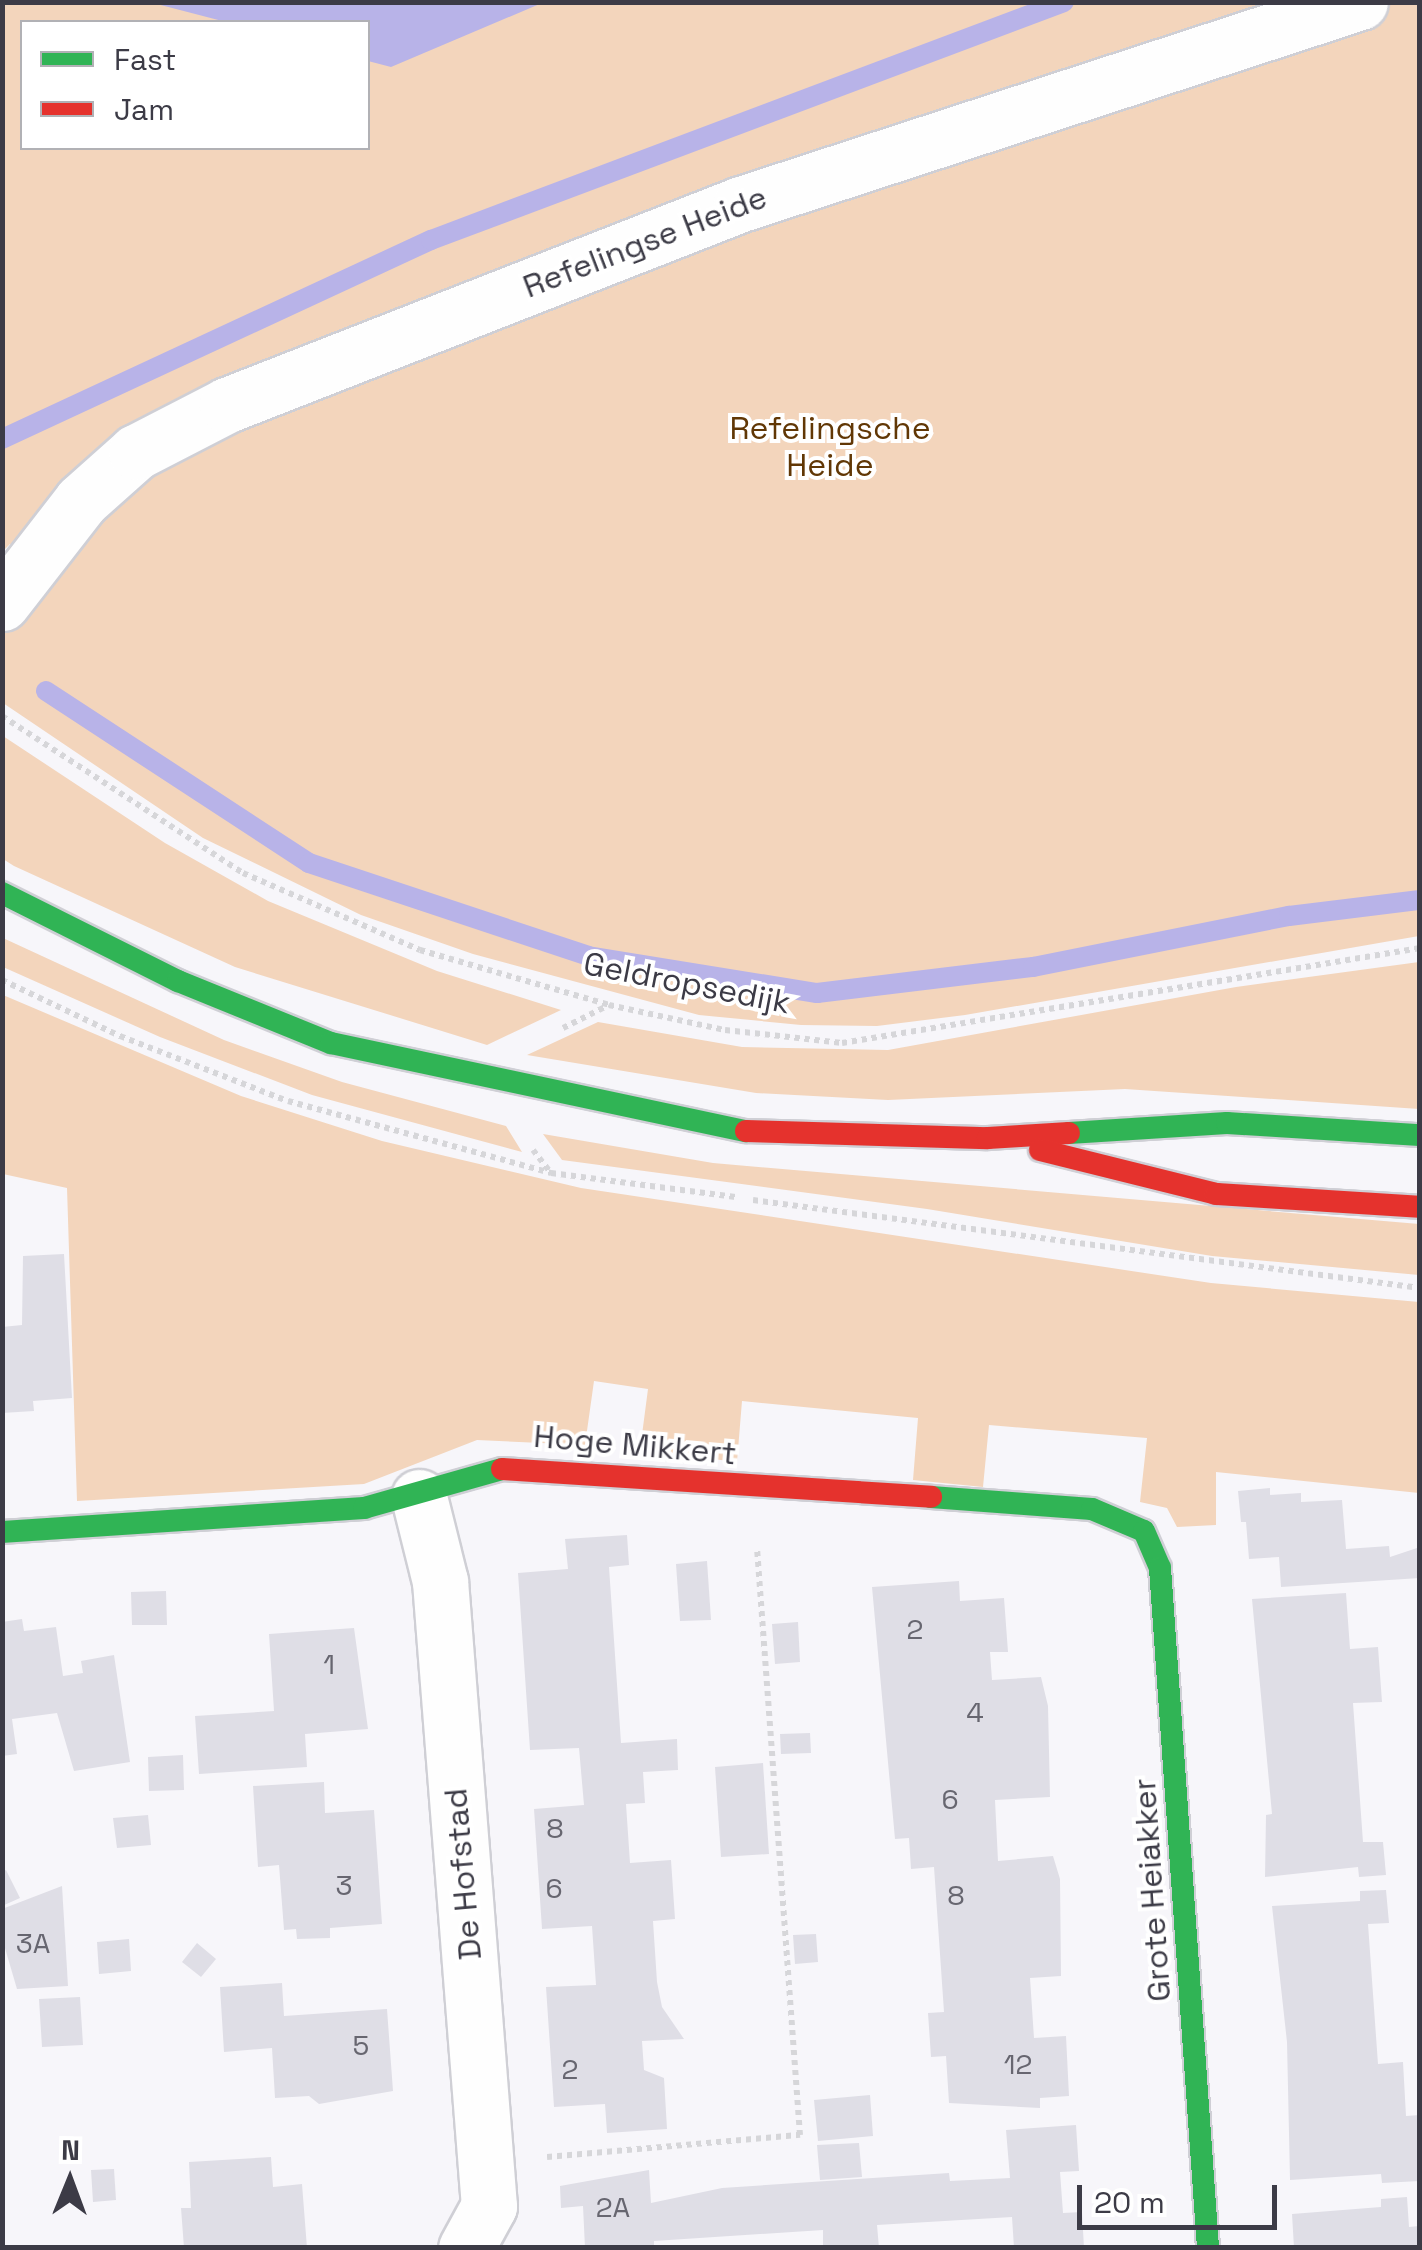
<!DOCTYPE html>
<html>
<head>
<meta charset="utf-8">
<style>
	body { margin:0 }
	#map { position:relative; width:1422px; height:2250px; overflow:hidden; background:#f7f6fa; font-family:"Space Grotesk",sans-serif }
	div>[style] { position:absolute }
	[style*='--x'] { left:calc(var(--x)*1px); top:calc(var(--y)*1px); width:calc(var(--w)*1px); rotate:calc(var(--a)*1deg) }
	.green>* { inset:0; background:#f3d5bc }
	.water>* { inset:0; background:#b8b3e8 }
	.stream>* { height:20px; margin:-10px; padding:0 10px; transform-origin:10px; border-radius:10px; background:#b8b3e8 }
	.building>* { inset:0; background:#dfdee6 }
	.path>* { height:6px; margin-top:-3px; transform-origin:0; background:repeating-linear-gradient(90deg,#d6d6d9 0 5px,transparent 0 10px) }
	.roads { filter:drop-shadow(2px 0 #cfcfd5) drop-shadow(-2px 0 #cfcfd5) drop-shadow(0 2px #cfcfd5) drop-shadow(0 -2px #cfcfd5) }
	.street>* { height:55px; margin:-27.5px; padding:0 27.5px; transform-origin:27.5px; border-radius:27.5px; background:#fefefe }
	.fast>* { height:22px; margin:-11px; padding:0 11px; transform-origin:11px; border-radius:11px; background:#30b455 }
	.jam>* { height:22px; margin:-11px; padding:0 11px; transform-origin:11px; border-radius:11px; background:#e5322d }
	span { translate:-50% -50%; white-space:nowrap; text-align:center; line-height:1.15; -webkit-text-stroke:8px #fff; paint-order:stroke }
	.number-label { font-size:28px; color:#676670 }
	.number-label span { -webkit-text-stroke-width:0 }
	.street-label { font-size:32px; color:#3c3b46 }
	.park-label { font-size:32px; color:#613705 }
	.frame { position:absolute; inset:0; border:5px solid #3c3b46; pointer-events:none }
	.legend { position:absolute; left:20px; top:20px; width:350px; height:130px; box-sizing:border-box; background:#fff; border:2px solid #b1b1b5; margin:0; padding:12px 18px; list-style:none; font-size:30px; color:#3c3b46 }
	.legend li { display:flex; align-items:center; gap:20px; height:50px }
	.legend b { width:50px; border:2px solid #b1b1b5 }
	.north { position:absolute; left:20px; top:2130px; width:100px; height:100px; -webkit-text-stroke:8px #fff; paint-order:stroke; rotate:1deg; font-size:28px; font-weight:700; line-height:40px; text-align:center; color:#3c3b46 }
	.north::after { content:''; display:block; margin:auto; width:35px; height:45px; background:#3c3b46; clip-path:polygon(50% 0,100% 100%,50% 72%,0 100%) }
	.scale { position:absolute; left:1077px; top:2185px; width:200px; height:45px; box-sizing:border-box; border:5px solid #3c3b46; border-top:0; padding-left:12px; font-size:30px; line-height:35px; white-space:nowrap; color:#3c3b46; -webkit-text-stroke:8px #fff; paint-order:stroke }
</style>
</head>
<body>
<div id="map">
	<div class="green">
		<div style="clip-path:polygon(evenodd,2px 3px,1419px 3px,1419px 936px,965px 1015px,877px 1026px,801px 1025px,699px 1015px,473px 954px,361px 915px,203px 838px,3px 703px,3px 634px,48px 575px,10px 544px,3px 551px,2px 3px,22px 22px,368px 22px,368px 148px,22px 148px,22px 22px)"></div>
		<div style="clip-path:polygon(3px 736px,165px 843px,268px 901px,437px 971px,561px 1010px,487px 1045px,235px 967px,14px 866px,3px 859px)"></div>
		<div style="clip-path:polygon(3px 938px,224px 1040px,342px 1082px,506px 1126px,522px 1152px,312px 1095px,160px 1037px,3px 967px)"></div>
		<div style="clip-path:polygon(1419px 962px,1419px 1109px,1125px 1089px,888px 1100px,756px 1093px,527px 1055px,598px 1022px,742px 1047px,888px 1050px,1236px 987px)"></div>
		<div style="clip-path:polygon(3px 995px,241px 1096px,382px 1141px,581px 1188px,1211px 1283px,1419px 1302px,1419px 1493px,1216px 1472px,1216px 1525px,1177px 1527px,1167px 1508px,1140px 1502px,1147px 1438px,989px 1425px,983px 1487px,913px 1480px,918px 1418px,742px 1401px,737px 1462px,640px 1450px,648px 1389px,594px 1381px,585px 1445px,477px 1440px,364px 1484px,77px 1501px,67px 1188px,3px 1174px)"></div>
		<div style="clip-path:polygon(543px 1134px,713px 1163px,1419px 1224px,1419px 1275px,1212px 1256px,927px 1209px,562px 1160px)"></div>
	</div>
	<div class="water">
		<div style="clip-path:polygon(153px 3px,542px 2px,542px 3px,391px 67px,368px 61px,368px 22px,226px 22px)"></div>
	</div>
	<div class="stream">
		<div style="--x:2;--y:439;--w:473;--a:-24.9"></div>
		<div style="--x:431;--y:240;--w:676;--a:-20.61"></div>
		<div style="--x:46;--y:691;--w:314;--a:33.2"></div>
		<div style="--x:309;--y:863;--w:294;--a:18.4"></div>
		<div style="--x:588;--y:956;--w:232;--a:9.2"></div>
		<div style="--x:817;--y:993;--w:218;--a:-6.9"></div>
		<div style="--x:1033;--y:967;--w:261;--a:-11.3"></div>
		<div style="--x:1289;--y:916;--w:132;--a:-7"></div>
	</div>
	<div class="building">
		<div style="clip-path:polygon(64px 1254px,72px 1398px,33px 1401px,34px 1411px,2px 1413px,2px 1327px,22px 1325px,23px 1256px)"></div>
		<div style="clip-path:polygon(1270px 1488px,1270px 1495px,1301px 1493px,1301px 1502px,1342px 1500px,1346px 1549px,1389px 1546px,1390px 1557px,1420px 1547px,1420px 1578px,1281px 1587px,1279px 1557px,1249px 1559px,1246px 1522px,1241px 1522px,1238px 1491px)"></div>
		<div style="clip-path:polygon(627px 1535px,629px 1565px,609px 1567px,621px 1743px,677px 1739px,678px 1770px,643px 1772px,645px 1803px,626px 1804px,630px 1863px,671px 1860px,675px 1919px,653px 1921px,657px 1982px,662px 2007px,684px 2039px,642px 2041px,644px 2070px,664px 2078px,667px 2129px,607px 2133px,605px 2104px,554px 2107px,546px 1987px,596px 1985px,592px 1926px,542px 1929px,534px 1809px,584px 1805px,579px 1748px,530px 1750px,518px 1573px,568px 1569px,565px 1539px)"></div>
		<div style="clip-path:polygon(707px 1561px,711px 1620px,680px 1621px,676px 1564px)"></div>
		<div style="clip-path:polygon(959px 1581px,960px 1601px,1004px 1598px,1008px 1652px,990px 1652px,992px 1680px,1041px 1677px,1048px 1706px,1050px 1797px,995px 1800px,998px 1861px,1053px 1856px,1060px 1879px,1061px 1976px,1030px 1978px,1034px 2038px,1066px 2036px,1069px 2096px,1040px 2098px,1040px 2108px,949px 2103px,946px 2056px,931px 2057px,928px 2013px,944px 2012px,934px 1867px,911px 1869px,909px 1838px,895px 1839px,872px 1587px)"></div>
		<div style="clip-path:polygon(166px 1591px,167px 1625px,132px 1625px,131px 1592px)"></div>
		<div style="clip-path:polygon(1346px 1593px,1350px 1649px,1378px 1647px,1382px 1702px,1353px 1703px,1363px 1842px,1383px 1842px,1386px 1875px,1359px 1877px,1358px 1867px,1265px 1877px,1266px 1815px,1272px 1814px,1252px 1599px)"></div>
		<div style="clip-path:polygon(22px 1619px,24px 1631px,56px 1627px,63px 1676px,83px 1673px,81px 1661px,114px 1655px,130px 1762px,74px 1771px,57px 1713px,12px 1719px,17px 1754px,2px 1756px,2px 1622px)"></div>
		<div style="clip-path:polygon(798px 1622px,800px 1662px,775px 1664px,772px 1624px)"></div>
		<div style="clip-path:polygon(354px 1628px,368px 1729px,305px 1734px,307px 1767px,199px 1774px,195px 1716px,274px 1711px,269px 1634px)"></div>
		<div style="clip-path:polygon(810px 1733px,811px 1753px,781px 1754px,780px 1734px)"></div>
		<div style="clip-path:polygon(183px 1755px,184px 1790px,149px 1791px,148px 1757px)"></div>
		<div style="clip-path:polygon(763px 1763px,769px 1854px,721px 1857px,715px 1767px)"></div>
		<div style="clip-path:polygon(324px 1782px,325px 1813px,374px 1810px,382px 1924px,330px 1928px,330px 1938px,297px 1939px,296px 1929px,284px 1930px,279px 1865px,258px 1867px,253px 1786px)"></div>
		<div style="clip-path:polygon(148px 1815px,151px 1845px,117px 1848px,113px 1818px)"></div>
		<div style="clip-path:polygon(6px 1870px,20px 1898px,2px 1906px,2px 1872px)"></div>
		<div style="clip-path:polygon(62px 1886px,68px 1986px,17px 1989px,2px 1938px,2px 1909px)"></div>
		<div style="clip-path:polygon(1386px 1890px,1389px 1923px,1368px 1924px,1378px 2064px,1403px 2062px,1406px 2116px,1420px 2115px,1420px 2181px,1382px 2183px,1381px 2174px,1290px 2180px,1287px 2042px,1272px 1906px,1360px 1901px,1360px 1891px)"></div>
		<div style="clip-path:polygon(816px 1934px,818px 1962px,795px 1964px,793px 1935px)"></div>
		<div style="clip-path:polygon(129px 1939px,131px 1971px,99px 1974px,97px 1942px)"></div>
		<div style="clip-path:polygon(197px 1943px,216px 1959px,201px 1977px,182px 1962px)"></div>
		<div style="clip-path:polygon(282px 1983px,284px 2016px,387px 2009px,393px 2091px,319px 2104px,309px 2096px,275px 2098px,272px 2048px,224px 2052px,220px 1987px)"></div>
		<div style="clip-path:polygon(80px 1997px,83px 2045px,42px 2047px,39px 1999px)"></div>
		<div style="clip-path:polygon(870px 2095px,873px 2136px,818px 2141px,814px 2100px)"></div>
		<div style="clip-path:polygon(1076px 2125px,1079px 2171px,1060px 2172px,1063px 2213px,1082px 2212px,1084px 2248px,1014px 2248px,1012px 2217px,877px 2225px,879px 2248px,823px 2248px,823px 2230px,654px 2241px,654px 2248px,585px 2248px,583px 2206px,561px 2208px,560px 2186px,649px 2170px,651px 2203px,722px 2188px,949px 2173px,950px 2181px,1010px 2178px,1006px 2130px)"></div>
		<div style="clip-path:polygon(859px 2143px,862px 2177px,820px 2180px,817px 2145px)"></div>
		<div style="clip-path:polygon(271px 2157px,273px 2187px,302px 2184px,307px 2248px,184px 2248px,181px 2208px,191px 2208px,189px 2162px)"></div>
		<div style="clip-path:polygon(114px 2169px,116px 2200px,93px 2202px,91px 2170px)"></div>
		<div style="clip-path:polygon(1407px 2197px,1409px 2227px,1419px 2226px,1420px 2248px,1294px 2248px,1292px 2214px,1381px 2207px,1381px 2199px)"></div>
	</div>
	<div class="path">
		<div style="--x:2;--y:716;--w:288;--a:33.1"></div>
		<div style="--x:243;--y:873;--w:193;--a:23.5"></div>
		<div style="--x:420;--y:950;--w:197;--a:16.2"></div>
		<div style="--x:609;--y:1005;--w:119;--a:12.2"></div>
		<div style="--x:725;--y:1030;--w:118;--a:6.3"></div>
		<div style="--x:842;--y:1043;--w:586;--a:-9.33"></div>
		<div style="--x:2;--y:980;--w:131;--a:25.4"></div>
		<div style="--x:120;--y:1036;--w:180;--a:21.2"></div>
		<div style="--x:288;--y:1101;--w:273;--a:15.3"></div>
		<div style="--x:551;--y:1173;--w:186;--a:7.4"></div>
		<div style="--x:563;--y:1028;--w:51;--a:-26.6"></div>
		<div style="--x:533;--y:1150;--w:28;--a:52"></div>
		<div style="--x:753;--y:1200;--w:673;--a:7.52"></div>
		<div style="--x:547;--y:2157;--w:254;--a:-5"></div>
		<div style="--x:800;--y:2135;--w:589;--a:-94.19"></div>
	</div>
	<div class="roads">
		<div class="street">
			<div style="--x:2;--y:603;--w:129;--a:-52.2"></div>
			<div style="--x:81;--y:501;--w:74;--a:-41.7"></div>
			<div style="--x:136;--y:452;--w:102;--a:-27.3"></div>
			<div style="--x:227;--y:405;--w:552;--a:-21.36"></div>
			<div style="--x:741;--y:204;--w:651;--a:-18.07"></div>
			<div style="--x:419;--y:1497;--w:87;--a:76"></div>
			<div style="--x:440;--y:1581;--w:627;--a:85.52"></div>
			<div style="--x:489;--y:2206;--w:48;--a:118.7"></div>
		</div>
		<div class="fast">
			<div style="--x:2;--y:893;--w:197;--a:26.6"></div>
			<div style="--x:178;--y:981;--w:165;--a:22.1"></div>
			<div style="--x:331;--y:1043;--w:424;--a:12"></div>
			<div style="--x:1069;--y:1133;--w:158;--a:-3.6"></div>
			<div style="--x:1227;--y:1123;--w:193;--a:3.6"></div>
			<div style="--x:931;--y:1497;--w:161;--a:4.3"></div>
			<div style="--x:1092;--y:1509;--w:56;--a:22.9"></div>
			<div style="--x:1144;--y:1531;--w:40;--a:66.6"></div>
			<div style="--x:1160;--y:1568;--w:682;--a:85.96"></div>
			<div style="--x:2;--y:1532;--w:363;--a:-3.8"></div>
			<div style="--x:364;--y:1508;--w:143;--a:-15.8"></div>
		</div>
		<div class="jam">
			<div style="--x:746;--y:1131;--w:242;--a:1.7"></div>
			<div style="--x:988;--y:1138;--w:81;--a:-3.5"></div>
			<div style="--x:1040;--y:1150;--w:181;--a:14"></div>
			<div style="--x:1216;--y:1194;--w:204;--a:3.6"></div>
			<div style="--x:502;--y:1469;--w:430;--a:3.7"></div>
		</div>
	</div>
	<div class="number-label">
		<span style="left:915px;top:1629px">2</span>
		<span style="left:329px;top:1664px">1</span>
		<span style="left:975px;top:1712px">4</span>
		<span style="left:950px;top:1799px">6</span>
		<span style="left:555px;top:1828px">8</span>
		<span style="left:344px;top:1885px">3</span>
		<span style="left:554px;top:1888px">6</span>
		<span style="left:956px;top:1895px">8</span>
		<span style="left:33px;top:1943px">3A</span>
		<span style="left:361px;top:2045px">5</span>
		<span style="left:1018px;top:2064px">12</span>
		<span style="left:570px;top:2069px">2</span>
		<span style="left:613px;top:2207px">2A</span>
	</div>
	<div class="street-label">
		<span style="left:645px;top:242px;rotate:-21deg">Refelingse Heide</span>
		<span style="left:687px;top:983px;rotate:11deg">Geldropsedijk</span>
		<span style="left:635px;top:1445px;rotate:5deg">Hoge Mikkert</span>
		<span style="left:463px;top:1874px;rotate:-95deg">De Hofstad</span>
		<span style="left:1152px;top:1890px;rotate:-94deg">Grote Heiakker</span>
	</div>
	<div class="park-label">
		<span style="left:830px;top:447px">Refelingsche<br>Heide</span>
	</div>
	<div class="frame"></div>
	<ul class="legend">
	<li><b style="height:12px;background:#30b455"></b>Fast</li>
	<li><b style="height:12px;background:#e5322d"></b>Jam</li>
	</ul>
	<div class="north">N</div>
	<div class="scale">20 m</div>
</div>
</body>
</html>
